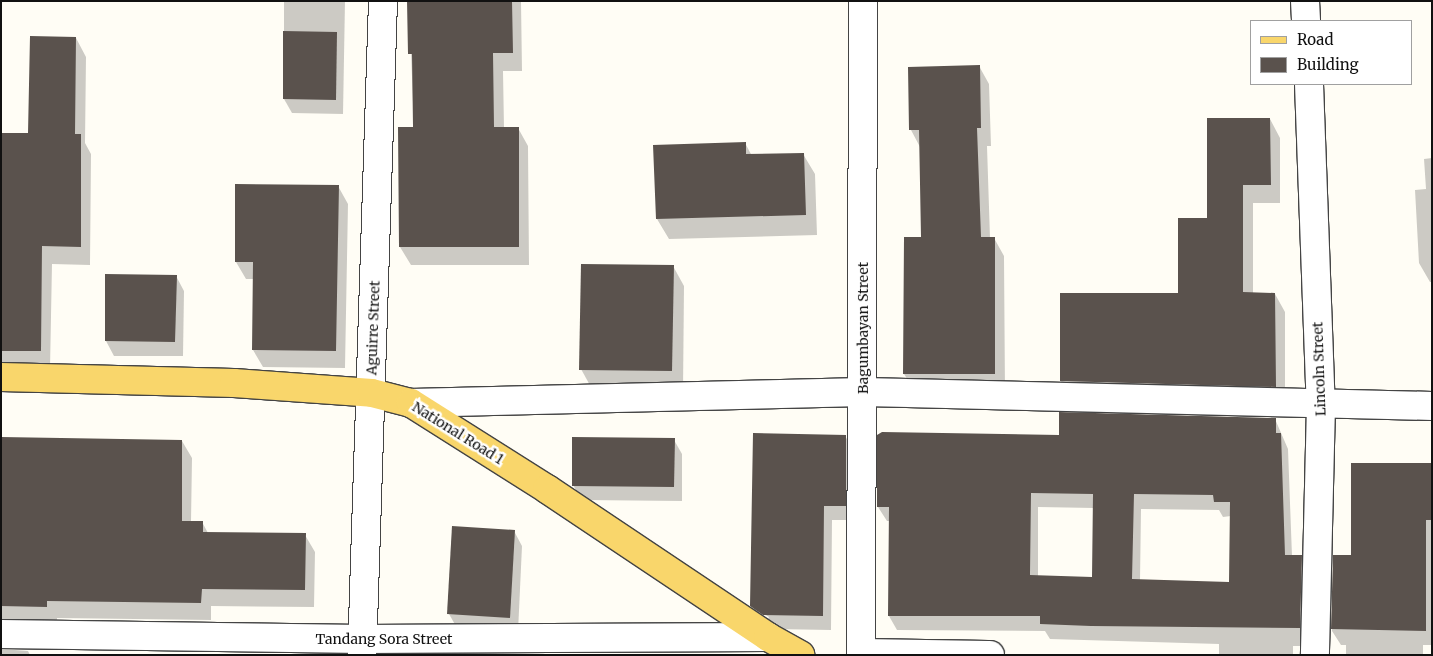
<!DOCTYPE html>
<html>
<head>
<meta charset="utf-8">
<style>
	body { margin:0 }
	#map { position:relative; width:1433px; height:656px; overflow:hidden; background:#fffdf5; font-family:Merriweather,serif }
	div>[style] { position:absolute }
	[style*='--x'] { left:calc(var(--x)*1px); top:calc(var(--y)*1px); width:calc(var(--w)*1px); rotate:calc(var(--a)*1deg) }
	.shadow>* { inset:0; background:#0003 }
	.building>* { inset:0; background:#5a524d }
	.roads { filter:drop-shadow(1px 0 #444) drop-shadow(-1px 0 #444) drop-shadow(0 1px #444) drop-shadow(0 -1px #444) }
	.minor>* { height:28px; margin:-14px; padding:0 14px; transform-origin:14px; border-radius:14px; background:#fff }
	.major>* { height:28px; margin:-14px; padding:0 14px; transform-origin:14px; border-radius:14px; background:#f9d66b }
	span { translate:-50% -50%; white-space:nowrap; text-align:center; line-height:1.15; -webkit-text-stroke:5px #fff; paint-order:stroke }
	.street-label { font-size:14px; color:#111 }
	.frame { position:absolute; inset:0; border:2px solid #111; pointer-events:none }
	.legend { position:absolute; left:1250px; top:20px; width:162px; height:65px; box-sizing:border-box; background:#fff; border:1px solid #a0a0a0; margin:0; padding:6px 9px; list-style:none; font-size:15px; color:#111 }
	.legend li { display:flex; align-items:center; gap:10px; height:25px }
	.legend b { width:25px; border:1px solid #a0a0a0 }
</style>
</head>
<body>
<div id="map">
	<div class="shadow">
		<div style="clip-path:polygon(284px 1px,345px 1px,343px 114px,292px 113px,284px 99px)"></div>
		<div style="clip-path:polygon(409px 1px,521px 1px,522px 71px,503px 71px,504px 128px,518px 128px,528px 146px,529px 265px,411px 265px,400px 247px,400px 128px,414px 128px)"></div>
		<div style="clip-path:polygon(76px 38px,86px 57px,85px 143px,91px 154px,90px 265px,52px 264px,50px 369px,1px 369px,1px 134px,29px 135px)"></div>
		<div style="clip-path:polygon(979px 66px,989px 84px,991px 146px,987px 146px,990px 238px,994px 238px,1004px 256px,1005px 392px,915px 391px,904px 374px,922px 238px,920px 147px,911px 130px,909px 69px)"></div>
		<div style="clip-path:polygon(1270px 119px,1280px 138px,1280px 203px,1253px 203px,1253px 294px,1275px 294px,1285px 312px,1285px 404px,1071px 399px,1061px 381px,1179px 294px,1209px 219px)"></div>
		<div style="clip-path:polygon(745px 143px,752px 156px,803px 154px,815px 174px,817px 235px,669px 239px,657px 219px)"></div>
		<div style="clip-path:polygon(1432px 158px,1432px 282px,1430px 282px,1419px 263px,1415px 190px,1426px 189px,1424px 159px)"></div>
		<div style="clip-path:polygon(338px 186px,348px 204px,345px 368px,263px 367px,253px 350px,254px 279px,246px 279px,236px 262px)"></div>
		<div style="clip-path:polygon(673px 266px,684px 286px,683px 391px,592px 389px,581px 369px)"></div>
		<div style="clip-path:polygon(106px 276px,176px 276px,184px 291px,183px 356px,114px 356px,106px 341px)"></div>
		<div style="clip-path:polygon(evenodd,1275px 419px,1288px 449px,1292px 556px,1301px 556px,1309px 571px,1308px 646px,1293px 646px,1293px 655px,1219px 655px,1219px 644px,1050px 639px,1045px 631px,897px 630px,889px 616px,890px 521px,887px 521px,878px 507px,1061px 436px,1275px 419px,1038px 507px,1094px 508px,1093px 578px,1038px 577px,1038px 507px,1275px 419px,1141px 509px,1219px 510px,1223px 517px,1231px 516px,1230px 583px,1140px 581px,1141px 509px)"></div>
		<div style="clip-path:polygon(evenodd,845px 436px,854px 450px,854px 520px,832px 520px,831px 630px,773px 629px,760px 621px,752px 606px,845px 436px,758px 610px,769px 617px,768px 619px,758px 613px,758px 610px)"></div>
		<div style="clip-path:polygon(1px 438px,182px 441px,192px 458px,191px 522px,202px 522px,208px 533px,305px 535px,315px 552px,314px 607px,211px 606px,211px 620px,57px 618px,57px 624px,1px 640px)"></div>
		<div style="clip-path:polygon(674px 440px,682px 454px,682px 501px,582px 500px,573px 485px)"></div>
		<div style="clip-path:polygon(1432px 464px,1432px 645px,1423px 645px,1423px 655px,1346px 655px,1346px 645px,1341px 645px,1332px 631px,1334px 556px,1352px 556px)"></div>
		<div style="clip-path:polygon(514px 531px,522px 546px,518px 632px,457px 628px,449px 614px)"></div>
		<div style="clip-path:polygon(1px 649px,28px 651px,30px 655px,1px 655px)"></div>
	</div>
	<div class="building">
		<div style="clip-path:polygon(407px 1px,512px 1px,513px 53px,493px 53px,494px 127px,519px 127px,519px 247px,399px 247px,398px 127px,413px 127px,412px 54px,408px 54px)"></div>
		<div style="clip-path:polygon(283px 31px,337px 32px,336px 100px,283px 99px)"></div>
		<div style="clip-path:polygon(30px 36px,76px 37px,75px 134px,81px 134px,81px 247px,42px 246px,41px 351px,1px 351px,1px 133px,28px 133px)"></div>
		<div style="clip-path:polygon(980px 65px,981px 128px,977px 128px,981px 237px,995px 237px,995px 374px,903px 374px,904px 237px,921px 237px,919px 130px,909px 130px,908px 67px)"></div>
		<div style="clip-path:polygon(1207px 118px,1270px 118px,1271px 185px,1243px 185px,1243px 292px,1275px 293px,1276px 387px,1060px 381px,1060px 293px,1178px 293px,1178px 218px,1207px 218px)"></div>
		<div style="clip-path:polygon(746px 142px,746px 154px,804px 153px,806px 215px,656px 219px,653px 145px)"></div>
		<div style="clip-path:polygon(235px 184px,339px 185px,336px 351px,252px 350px,253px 262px,235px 262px)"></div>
		<div style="clip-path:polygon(581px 264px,674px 265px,672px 371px,579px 370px)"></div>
		<div style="clip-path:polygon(105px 274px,177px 275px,175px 342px,105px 341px)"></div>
		<div style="clip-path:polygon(evenodd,1059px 412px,1276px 418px,1276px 433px,1281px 433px,1285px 555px,1302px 555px,1300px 628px,1091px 626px,1040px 624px,1040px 616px,888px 616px,889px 507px,877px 507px,877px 435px,882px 432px,1059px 435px,1059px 412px,1031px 493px,1093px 494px,1092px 577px,1030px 575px,1031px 493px,1059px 412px,1134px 494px,1213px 495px,1214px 502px,1230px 502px,1229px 582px,1132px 579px,1134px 494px)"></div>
		<div style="clip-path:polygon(753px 433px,846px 435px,846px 506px,824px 506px,823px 616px,763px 615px,750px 606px)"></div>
		<div style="clip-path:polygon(1px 437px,182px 440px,182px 521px,203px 521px,203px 532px,306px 533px,305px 590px,202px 589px,201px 603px,47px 601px,47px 607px,1px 606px)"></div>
		<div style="clip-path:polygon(572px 437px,675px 438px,674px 487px,572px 486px)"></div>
		<div style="clip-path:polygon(1351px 463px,1432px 463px,1432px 520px,1426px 520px,1426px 631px,1331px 629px,1333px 555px,1351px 555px)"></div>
		<div style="clip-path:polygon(452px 526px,515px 530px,510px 618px,447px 614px)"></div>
	</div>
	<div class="roads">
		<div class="minor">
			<div style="--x:1305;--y:1;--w:20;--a:87"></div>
			<div style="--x:1309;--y:84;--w:321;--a:87.9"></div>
			<div style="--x:1321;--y:405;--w:250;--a:91.4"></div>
			<div style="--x:411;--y:403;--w:452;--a:-1.4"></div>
			<div style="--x:863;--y:392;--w:569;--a:1.41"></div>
			<div style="--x:1;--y:634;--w:362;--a:0.8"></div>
			<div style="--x:363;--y:639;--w:405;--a:-0.3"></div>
			<div style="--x:861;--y:653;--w:129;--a:0.9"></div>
			<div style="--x:362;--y:655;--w:654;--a:-88.16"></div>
			<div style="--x:861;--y:655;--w:654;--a:-89.82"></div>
		</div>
		<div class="major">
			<div style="--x:1;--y:377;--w:233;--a:1.5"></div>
			<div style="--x:234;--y:383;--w:138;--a:4.1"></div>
			<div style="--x:372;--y:393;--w:40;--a:14.4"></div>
			<div style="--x:411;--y:403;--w:161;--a:32.3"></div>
			<div style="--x:547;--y:489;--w:266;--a:33.8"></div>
			<div style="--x:768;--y:637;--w:37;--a:29"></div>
		</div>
	</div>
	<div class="street-label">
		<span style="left:373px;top:328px;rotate:-88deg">Aguirre Street</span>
		<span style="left:863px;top:328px;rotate:-90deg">Bagumbayan Street</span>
		<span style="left:1319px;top:369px;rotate:-92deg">Lincoln Street</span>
		<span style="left:458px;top:433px;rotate:32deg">National Road 1</span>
		<span style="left:384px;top:639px">Tandang Sora Street</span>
	</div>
	<div class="frame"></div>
	<ul class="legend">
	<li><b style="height:6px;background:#f9d66b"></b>Road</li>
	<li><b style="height:14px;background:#5a524d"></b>Building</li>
	</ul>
</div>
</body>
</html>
